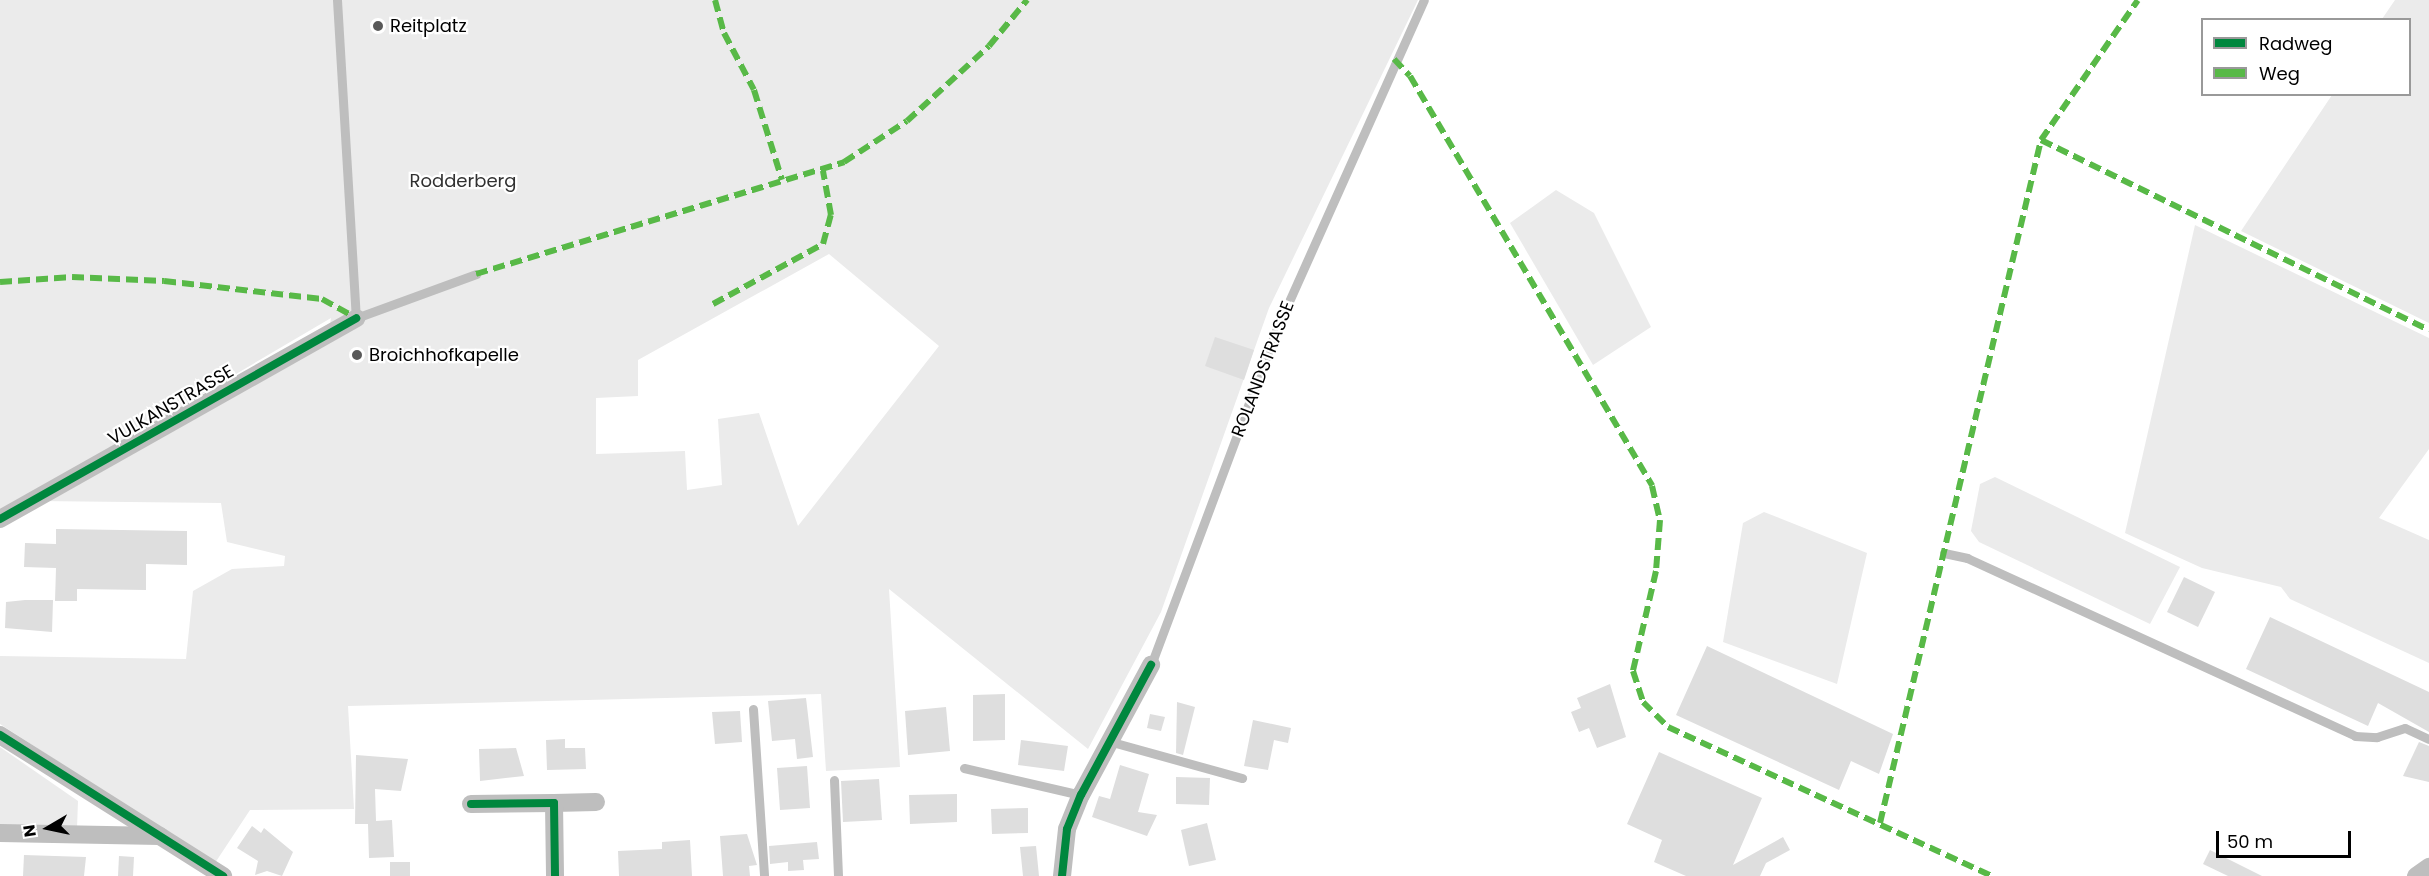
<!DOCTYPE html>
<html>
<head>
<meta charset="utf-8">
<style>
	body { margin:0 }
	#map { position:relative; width:2429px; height:876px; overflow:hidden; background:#fff; font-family:Poppins,sans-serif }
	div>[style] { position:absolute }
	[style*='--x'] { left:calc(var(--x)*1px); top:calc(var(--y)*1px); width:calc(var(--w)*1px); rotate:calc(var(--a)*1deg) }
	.green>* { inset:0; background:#ebebeb }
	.building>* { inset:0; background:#dedede }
	.lane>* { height:9px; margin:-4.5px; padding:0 4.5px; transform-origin:4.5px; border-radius:4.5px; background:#bebebe }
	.street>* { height:18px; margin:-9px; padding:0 9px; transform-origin:9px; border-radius:9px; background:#bebebe }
	.quiet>* { height:6px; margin-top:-3px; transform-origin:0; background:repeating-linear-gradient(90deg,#58b947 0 12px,transparent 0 18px) }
	.cycleway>* { height:8px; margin:-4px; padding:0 4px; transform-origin:4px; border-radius:4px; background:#00873e }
	.dots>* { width:16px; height:16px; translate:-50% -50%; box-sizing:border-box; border:3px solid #fff; border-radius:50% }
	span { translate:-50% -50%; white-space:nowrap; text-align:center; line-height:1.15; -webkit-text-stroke:4.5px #fff; paint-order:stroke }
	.poi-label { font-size:18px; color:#000 }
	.left { translate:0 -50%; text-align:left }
	.park-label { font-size:18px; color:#313131 }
	.street-label { font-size:18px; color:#000 }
	.legend { position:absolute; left:2201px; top:18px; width:210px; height:78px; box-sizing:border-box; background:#fff; border:2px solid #999; margin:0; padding:8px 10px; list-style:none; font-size:18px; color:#000 }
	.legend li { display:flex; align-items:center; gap:12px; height:30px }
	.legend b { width:30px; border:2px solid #999 }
	.north { position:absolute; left:18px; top:798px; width:60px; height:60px; -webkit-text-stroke:4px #fff; paint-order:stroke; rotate:261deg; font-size:16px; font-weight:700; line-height:24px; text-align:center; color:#000 }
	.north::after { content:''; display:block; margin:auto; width:21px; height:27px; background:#000; clip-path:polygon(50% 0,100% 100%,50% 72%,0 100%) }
	.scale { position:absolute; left:2216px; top:831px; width:135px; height:27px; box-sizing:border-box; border:3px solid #000; border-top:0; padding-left:8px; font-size:18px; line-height:21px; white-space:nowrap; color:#000; -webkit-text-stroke:4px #fff; paint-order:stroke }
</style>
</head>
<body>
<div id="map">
	<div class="green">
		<div style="clip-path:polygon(evenodd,0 0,1418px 0,1269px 308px,1161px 612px,1088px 749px,889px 589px,900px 767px,826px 771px,821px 694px,348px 706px,354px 809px,250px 810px,215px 863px,0 724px,0 656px,186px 659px,193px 591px,232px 569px,284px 566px,285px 556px,227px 542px,221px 503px,37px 501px,327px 344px,331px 318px,0 513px,0 0,829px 254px,939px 346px,798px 526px,759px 413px,718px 419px,722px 485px,687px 490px,685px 451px,596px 454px,596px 398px,638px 396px,638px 360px,829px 254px)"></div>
		<div style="clip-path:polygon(2395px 0,2429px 0,2429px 323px,2241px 231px,2332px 95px,2410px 94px,2410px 20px,2382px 19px)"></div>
		<div style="clip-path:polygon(1556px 190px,1594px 213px,1651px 327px,1593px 365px,1510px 223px)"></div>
		<div style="clip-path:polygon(2195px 225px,2429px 338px,2429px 449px,2379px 518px,2429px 540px,2429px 663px,2290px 599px,2281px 587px,2202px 568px,2125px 533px)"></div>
		<div style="clip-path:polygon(1995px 477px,2180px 567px,2150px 624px,1979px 542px,1971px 531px,1980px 484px)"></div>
		<div style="clip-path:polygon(1764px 512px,1867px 553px,1837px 684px,1723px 642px,1743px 523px)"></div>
		<div style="clip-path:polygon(0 747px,78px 801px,77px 828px,0 828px)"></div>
	</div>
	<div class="building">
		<div style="clip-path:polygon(1215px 337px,1254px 350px,1244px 380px,1205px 366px)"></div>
		<div style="clip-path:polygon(56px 529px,187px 531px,187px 565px,146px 564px,146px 590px,77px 589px,77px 601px,55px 601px,56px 568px,24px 567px,25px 543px,56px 544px)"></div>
		<div style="clip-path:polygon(2184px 577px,2215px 592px,2198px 627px,2167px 612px)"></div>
		<div style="clip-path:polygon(25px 600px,53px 600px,52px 632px,5px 628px,6px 602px)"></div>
		<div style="clip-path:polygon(2270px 617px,2429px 692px,2429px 732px,2378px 703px,2368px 726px,2246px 669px)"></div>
		<div style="clip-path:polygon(1707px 646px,1893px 734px,1879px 774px,1851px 761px,1839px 790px,1676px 715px)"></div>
		<div style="clip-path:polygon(1610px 684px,1626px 737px,1597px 748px,1589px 728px,1579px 732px,1571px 712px,1581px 708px,1577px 698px)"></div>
		<div style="clip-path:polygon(1005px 694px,1005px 740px,973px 741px,973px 695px)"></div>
		<div style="clip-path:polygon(806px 698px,813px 757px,797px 759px,795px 739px,772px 741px,768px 701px)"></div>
		<div style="clip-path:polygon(1177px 702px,1195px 707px,1183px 755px,1176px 753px)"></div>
		<div style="clip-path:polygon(946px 707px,950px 751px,908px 755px,905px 711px)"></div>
		<div style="clip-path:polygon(740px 711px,742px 742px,715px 744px,712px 712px)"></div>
		<div style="clip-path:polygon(1150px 714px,1165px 717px,1161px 731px,1147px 728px)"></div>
		<div style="clip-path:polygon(1253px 720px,1291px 728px,1288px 743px,1274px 740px,1268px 770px,1244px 766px)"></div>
		<div style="clip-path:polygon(565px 739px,565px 748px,585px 748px,586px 769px,547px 770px,546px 740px)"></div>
		<div style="clip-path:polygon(1021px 740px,1068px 746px,1064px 771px,1018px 765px)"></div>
		<div style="clip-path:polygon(2419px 742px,2429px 746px,2429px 782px,2403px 776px)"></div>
		<div style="clip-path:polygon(516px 748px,524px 776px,480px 781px,479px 749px)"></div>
		<div style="clip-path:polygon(1659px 752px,1762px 798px,1733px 865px,1783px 837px,1790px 850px,1766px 863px,1760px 876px,1686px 876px,1654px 862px,1662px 840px,1627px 824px)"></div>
		<div style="clip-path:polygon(356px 755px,408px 759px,401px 791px,375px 789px,376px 821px,392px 820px,394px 857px,369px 858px,368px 824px,355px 824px)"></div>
		<div style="clip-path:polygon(1120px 765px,1149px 774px,1138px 812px,1157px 815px,1147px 836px,1092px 817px,1099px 796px,1110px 799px)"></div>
		<div style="clip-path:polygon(807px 766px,810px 808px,780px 810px,777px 768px)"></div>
		<div style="clip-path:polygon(1176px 777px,1210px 778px,1209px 805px,1176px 804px)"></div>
		<div style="clip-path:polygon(879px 779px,882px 820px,843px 822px,841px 781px)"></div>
		<div style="clip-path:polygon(957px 794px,957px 822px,910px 824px,909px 795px)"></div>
		<div style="clip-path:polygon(1028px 808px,1028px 833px,992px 834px,991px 809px)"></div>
		<div style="clip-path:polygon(1207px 823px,1216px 860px,1189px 866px,1181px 830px)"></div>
		<div style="clip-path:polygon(252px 826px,261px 833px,264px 828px,293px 852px,282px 876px,267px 871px,255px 875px,258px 861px,237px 848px)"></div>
		<div style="clip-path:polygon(747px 834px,757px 865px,749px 866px,750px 876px,723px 876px,720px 836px)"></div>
		<div style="clip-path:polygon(690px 840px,692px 876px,619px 876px,618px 851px,662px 849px,662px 842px)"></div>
		<div style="clip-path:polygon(817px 842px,819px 859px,803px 860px,804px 870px,788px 871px,788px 862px,770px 864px,769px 846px)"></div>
		<div style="clip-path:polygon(1036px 846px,1039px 876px,1023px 876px,1020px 847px)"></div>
		<div style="clip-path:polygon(2210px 850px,2262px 876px,2228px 876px,2203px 864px)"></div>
		<div style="clip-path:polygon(24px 855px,86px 857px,84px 876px,23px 876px)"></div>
		<div style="clip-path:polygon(119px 856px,134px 857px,133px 876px,118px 876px)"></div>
		<div style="clip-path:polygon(390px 862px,410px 862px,410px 876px,390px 876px)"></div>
	</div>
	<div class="lane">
		<div style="--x:337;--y:0;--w:319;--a:86.6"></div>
		<div style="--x:356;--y:318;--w:128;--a:-20.1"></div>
		<div style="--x:1944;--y:553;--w:24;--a:12"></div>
		<div style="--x:1967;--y:558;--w:427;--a:24.6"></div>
		<div style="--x:2355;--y:736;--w:22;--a:3"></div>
		<div style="--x:2377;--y:737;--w:29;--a:-18"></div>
		<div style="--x:2405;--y:728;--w:26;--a:25"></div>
		<div style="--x:1151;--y:665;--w:362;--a:-69.5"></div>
		<div style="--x:1278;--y:326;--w:357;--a:-65.9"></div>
		<div style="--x:753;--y:709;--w:167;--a:86.2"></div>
		<div style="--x:1112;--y:742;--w:135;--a:15.5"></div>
		<div style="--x:964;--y:768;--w:120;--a:13"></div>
		<div style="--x:834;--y:780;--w:96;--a:87.6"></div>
	</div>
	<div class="street">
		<div style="--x:0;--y:519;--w:409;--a:-29.4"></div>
		<div style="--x:0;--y:735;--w:264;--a:32.3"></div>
		<div style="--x:554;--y:803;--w:42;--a:-1.4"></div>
		<div style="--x:471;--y:804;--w:83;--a:-0.7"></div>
		<div style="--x:554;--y:803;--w:73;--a:89.2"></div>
		<div style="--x:0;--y:833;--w:160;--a:1.1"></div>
		<div style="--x:1062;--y:876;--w:47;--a:-83.9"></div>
		<div style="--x:1067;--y:829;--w:37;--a:-68"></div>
		<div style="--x:1081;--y:795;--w:148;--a:-61.7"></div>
		<div style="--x:2416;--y:876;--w:16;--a:-35"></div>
	</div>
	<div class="quiet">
		<div style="--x:715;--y:0;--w:34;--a:75"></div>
		<div style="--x:724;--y:33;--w:64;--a:62.2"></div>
		<div style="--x:754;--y:90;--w:94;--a:72.7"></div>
		<div style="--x:1394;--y:59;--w:23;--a:47"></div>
		<div style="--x:1410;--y:76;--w:476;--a:59.4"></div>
		<div style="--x:1652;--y:486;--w:35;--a:77"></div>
		<div style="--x:1660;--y:520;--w:51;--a:94.5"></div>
		<div style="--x:1656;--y:571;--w:103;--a:103"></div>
		<div style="--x:1633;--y:671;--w:33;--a:72"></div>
		<div style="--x:1643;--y:702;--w:35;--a:45"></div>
		<div style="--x:1668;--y:727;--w:357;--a:24.7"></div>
		<div style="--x:2041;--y:140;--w:432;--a:26.1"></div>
		<div style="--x:476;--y:274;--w:385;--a:-16.9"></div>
		<div style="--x:844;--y:162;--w:75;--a:-33.1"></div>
		<div style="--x:907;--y:121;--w:111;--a:-42.4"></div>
		<div style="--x:989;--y:46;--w:60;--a:-50.4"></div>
		<div style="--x:0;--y:282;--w:72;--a:-4"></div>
		<div style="--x:72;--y:277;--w:92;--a:2.5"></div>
		<div style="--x:164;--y:281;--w:159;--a:6.5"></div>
		<div style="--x:322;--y:299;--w:39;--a:29"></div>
		<div style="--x:713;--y:304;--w:125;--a:-28.6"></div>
		<div style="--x:823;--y:244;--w:30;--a:-75"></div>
		<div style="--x:831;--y:215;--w:45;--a:-100.3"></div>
		<div style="--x:1880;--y:823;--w:702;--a:-76.74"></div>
		<div style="--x:2041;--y:140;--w:170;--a:-55.3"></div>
	</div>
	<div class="cycleway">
		<div style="--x:0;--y:519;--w:409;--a:-29.4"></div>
		<div style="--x:0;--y:735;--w:264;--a:32.3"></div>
		<div style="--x:471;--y:804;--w:83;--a:-0.7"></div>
		<div style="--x:554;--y:803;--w:73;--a:89.2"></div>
		<div style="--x:1062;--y:876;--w:47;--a:-83.9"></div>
		<div style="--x:1067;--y:829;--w:37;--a:-68"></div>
		<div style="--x:1081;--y:795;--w:148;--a:-61.7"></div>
	</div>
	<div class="dots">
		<div style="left:378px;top:26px;background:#595959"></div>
		<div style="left:357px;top:355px;background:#595959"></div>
	</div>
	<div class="poi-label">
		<span class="left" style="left:390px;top:26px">Reitplatz</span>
		<span class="left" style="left:369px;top:355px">Broichhofkapelle</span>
	</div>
	<div class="park-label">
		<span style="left:463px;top:181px">Rodderberg</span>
	</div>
	<div class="street-label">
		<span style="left:1263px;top:369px;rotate:-69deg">ROLANDSTRASSE</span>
		<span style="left:171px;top:405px;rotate:-30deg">VULKANSTRASSE</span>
	</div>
	<ul class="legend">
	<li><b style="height:8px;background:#00873e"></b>Radweg</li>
	<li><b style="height:8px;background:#58b947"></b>Weg</li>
	</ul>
	<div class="north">N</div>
	<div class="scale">50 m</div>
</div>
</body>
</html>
